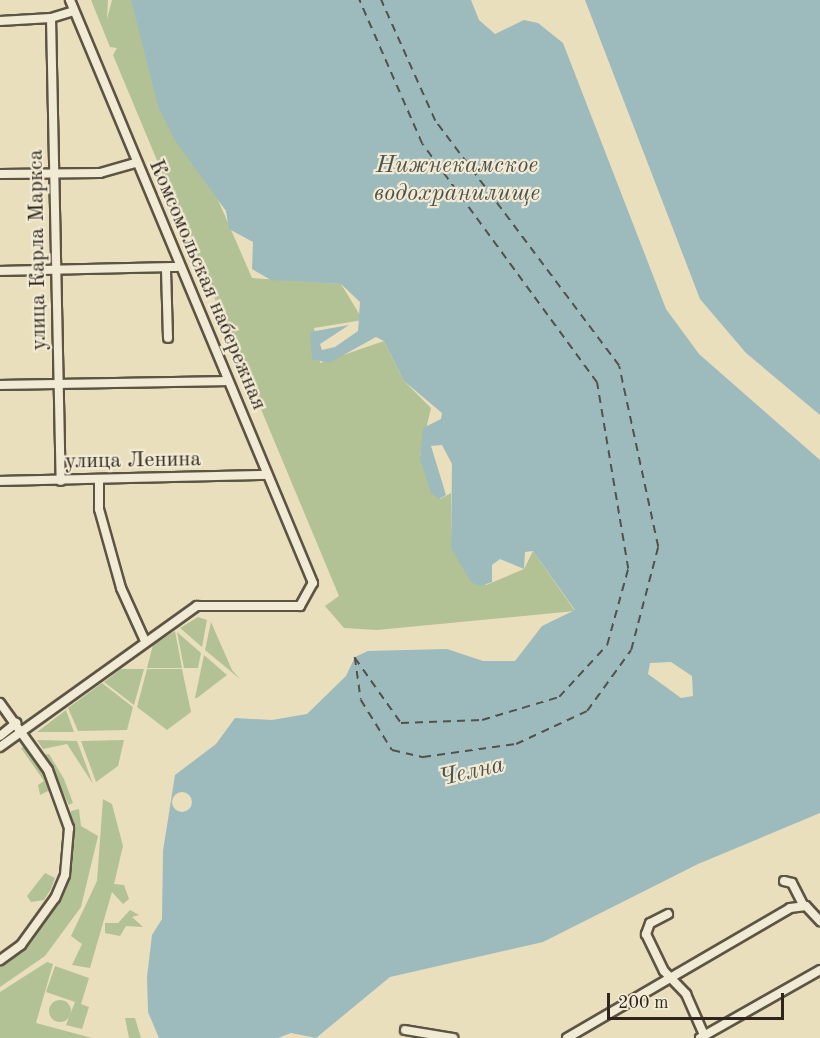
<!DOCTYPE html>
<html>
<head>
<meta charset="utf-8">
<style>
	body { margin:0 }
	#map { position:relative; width:820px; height:1038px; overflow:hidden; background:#e9dfbd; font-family:"Old Standard TT",serif }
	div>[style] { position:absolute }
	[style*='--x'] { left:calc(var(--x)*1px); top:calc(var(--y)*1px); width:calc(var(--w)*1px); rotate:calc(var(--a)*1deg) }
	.green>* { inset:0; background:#b3c294 }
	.round { border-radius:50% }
	.water>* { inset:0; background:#9dbabc }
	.pier>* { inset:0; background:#e9dfbd }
	.ferry>* { height:1.5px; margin-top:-0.75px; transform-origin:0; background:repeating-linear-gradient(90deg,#50524c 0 8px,transparent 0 14px) }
	.roads { filter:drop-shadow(2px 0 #5e5444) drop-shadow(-2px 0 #5e5444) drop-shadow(0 2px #5e5444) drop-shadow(0 -2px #5e5444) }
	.minor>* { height:8px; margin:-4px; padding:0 4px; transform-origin:4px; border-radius:4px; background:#f1ead4 }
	span { translate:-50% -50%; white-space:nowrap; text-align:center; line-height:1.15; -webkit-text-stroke:4.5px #f1ead4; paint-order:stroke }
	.street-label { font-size:22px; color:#2f251c }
	.water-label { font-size:24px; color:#50524c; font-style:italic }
	.scale { position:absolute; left:607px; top:993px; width:177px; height:27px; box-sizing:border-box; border:3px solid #2f251c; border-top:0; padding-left:8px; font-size:18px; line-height:21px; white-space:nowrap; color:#2f251c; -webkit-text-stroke:4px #f1ead4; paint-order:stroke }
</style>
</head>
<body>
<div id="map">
	<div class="green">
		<div style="clip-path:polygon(91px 0,108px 0,107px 19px,112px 0,131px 0,252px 278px,341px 284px,363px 320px,314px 328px,320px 363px,384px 341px,404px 381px,431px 408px,420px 455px,440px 499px,451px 493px,451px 548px,486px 585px,524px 569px,533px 551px,575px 611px,377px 630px,344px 628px,325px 606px,339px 596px,113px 55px,117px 48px,110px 47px)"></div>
		<div style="clip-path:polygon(198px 617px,207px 620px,202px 647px,180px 628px)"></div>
		<div style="clip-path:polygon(211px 622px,232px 670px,240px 679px,205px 650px)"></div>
		<div style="clip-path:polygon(175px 631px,182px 668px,147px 668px,153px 645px)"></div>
		<div style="clip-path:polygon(177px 632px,201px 653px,198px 668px,184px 668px)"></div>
		<div style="clip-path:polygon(204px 655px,227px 675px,197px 698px,195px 698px)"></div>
		<div style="clip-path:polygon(121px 669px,144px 669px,134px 705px,104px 682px)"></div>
		<div style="clip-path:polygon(147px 669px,182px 669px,191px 712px,167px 730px,137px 707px)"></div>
		<div style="clip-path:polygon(102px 683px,133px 707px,127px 730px,78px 731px,68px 708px)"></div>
		<div style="clip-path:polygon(66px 710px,74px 732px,37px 732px)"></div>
		<div style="clip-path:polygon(37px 740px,77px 741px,93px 784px,67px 744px,43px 749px)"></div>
		<div style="clip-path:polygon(124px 740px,118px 766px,96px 782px,81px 741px)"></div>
		<div style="clip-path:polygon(26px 745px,44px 770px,56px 795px,48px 791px,40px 795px,38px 785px,44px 781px,21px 748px)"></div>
		<div style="clip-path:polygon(49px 754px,64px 779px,73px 803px,69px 805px,44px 755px)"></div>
		<div style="clip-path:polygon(103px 799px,112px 804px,123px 846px,114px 884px,124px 885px,129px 899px,123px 904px,112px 892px,90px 968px,72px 965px,82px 944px,71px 936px,97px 881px)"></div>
		<div style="clip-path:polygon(79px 809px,81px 826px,98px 836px,81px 907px,45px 956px,0 987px,0 962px,36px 930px,59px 895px,71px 853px,71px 811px)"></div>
		<div style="clip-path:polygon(45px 873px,55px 878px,51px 889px,44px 900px,31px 902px,27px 896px)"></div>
		<div style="clip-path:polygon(130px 910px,139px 915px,132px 917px,143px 927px,126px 926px,120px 936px,105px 933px,105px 923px,118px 923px)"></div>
		<div style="clip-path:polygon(47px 962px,53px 964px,36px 1023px,92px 1038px,0 1038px,0 992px)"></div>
		<div style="clip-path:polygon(55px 966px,89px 978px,81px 1004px,89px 1007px,82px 1029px,66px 1025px,75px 1002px,46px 992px)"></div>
		<div class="round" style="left:49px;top:1000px;width:22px;height:22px"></div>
		<div style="clip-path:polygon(125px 1018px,135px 1018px,141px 1038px,129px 1038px)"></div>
	</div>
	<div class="water">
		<div style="clip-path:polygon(evenodd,131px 0,471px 0,479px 20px,495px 34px,524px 20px,538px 23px,563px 43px,666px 309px,699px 354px,820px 460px,820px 813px,698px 864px,543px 942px,390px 977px,316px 1038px,291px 1033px,278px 1038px,159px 1038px,148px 1012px,147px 977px,152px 935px,162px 919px,163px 851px,175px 775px,216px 744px,235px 718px,272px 720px,307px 714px,346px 676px,355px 657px,368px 651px,447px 649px,483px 661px,515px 661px,542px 626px,575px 610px,533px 551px,525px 552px,524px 569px,500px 559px,492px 565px,492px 582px,480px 586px,471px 582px,451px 548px,452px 464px,442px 445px,431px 446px,446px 495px,439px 499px,431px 493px,420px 459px,423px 428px,441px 419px,442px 413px,404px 381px,384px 341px,376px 337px,329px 363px,312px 359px,310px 332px,349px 325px,320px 344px,322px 350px,335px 347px,358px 331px,360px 302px,341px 284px,271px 280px,252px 269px,253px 242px,229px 229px,226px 211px,174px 139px,158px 106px,131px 0,671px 662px,692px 676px,693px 696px,681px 698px,648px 674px,650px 663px,671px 662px)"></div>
		<div style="clip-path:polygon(585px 0,820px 0,820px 415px,746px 353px,700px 299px)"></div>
	</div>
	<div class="pier">
		<div class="round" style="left:172px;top:792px;width:20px;height:20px"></div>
	</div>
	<div class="ferry">
		<div style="--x:355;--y:657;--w:43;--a:82.1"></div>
		<div style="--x:361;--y:700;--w:59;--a:58.2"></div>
		<div style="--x:392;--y:750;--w:32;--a:13"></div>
		<div style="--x:423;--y:757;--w:94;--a:-8"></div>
		<div style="--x:516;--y:744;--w:78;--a:-24.9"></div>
		<div style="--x:587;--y:711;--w:75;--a:-54.2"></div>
		<div style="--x:631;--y:650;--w:106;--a:-75.3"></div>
		<div style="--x:658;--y:547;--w:185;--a:-102.2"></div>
		<div style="--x:619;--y:366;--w:306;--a:-126.9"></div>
		<div style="--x:435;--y:121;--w:133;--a:-114.1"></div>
		<div style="--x:355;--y:658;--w:80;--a:54.7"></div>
		<div style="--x:401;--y:723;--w:81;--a:-2.1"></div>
		<div style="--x:482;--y:720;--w:80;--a:-16.6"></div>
		<div style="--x:559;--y:697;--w:71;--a:-47.3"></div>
		<div style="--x:607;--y:645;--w:79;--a:-74.6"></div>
		<div style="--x:628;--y:569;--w:189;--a:-99.5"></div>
		<div style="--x:597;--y:383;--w:296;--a:-126.2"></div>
		<div style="--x:422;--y:144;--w:157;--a:-113.6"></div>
	</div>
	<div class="roads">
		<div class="minor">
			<div style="--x:51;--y:18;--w:463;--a:88.8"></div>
			<div style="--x:0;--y:21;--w:51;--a:-3.4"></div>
			<div style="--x:51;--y:18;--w:24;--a:-17"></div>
			<div style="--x:0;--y:174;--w:100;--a:-0.6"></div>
			<div style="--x:100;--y:173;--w:37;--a:-16"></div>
			<div style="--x:166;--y:270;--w:68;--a:88.3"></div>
			<div style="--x:0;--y:271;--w:180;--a:-1.3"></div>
			<div style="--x:0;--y:385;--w:227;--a:-1"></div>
			<div style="--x:99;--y:480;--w:29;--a:90"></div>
			<div style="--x:99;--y:509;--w:82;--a:74.4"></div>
			<div style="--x:121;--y:588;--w:58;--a:65.6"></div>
			<div style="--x:0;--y:481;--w:267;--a:-1.3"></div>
			<div style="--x:0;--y:703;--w:82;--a:54.4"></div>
			<div style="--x:48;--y:770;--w:62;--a:70.1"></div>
			<div style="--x:69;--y:828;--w:47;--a:94.9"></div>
			<div style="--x:65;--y:875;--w:25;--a:113"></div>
			<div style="--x:55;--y:898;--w:58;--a:125.9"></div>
			<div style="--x:21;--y:945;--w:26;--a:144"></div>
			<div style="--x:0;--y:736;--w:21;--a:-39"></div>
			<div style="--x:0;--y:747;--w:242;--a:-35.6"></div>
			<div style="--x:197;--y:606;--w:103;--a:0"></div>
			<div style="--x:300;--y:606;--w:26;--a:-61"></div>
			<div style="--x:313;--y:583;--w:632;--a:-112.63"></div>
			<div style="--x:784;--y:881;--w:8;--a:14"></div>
			<div style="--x:792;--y:883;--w:25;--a:63"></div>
			<div style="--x:668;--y:914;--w:20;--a:153"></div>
			<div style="--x:650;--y:923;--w:12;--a:110"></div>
			<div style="--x:646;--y:934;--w:41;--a:64.1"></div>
			<div style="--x:664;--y:971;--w:32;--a:46"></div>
			<div style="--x:686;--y:994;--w:45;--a:66.3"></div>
			<div style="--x:405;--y:1030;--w:49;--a:9.5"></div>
			<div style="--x:567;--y:1038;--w:258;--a:-30.2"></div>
			<div style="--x:790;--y:908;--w:16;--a:-7"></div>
			<div style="--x:806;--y:906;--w:21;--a:47"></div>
			<div style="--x:700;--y:1038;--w:138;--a:-29.5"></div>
		</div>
	</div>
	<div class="street-label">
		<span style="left:38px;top:250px;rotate:-91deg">улица Карла Маркса</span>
		<span style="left:207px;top:285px;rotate:67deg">Комсомольская набережная</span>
		<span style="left:133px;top:461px;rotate:-1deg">улица Ленина</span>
	</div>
	<div class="water-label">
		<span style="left:457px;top:181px">Нижнекамское<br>водохранилище</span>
		<span style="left:472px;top:773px;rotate:-13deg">Челна</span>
	</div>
	<div class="scale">200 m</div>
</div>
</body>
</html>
